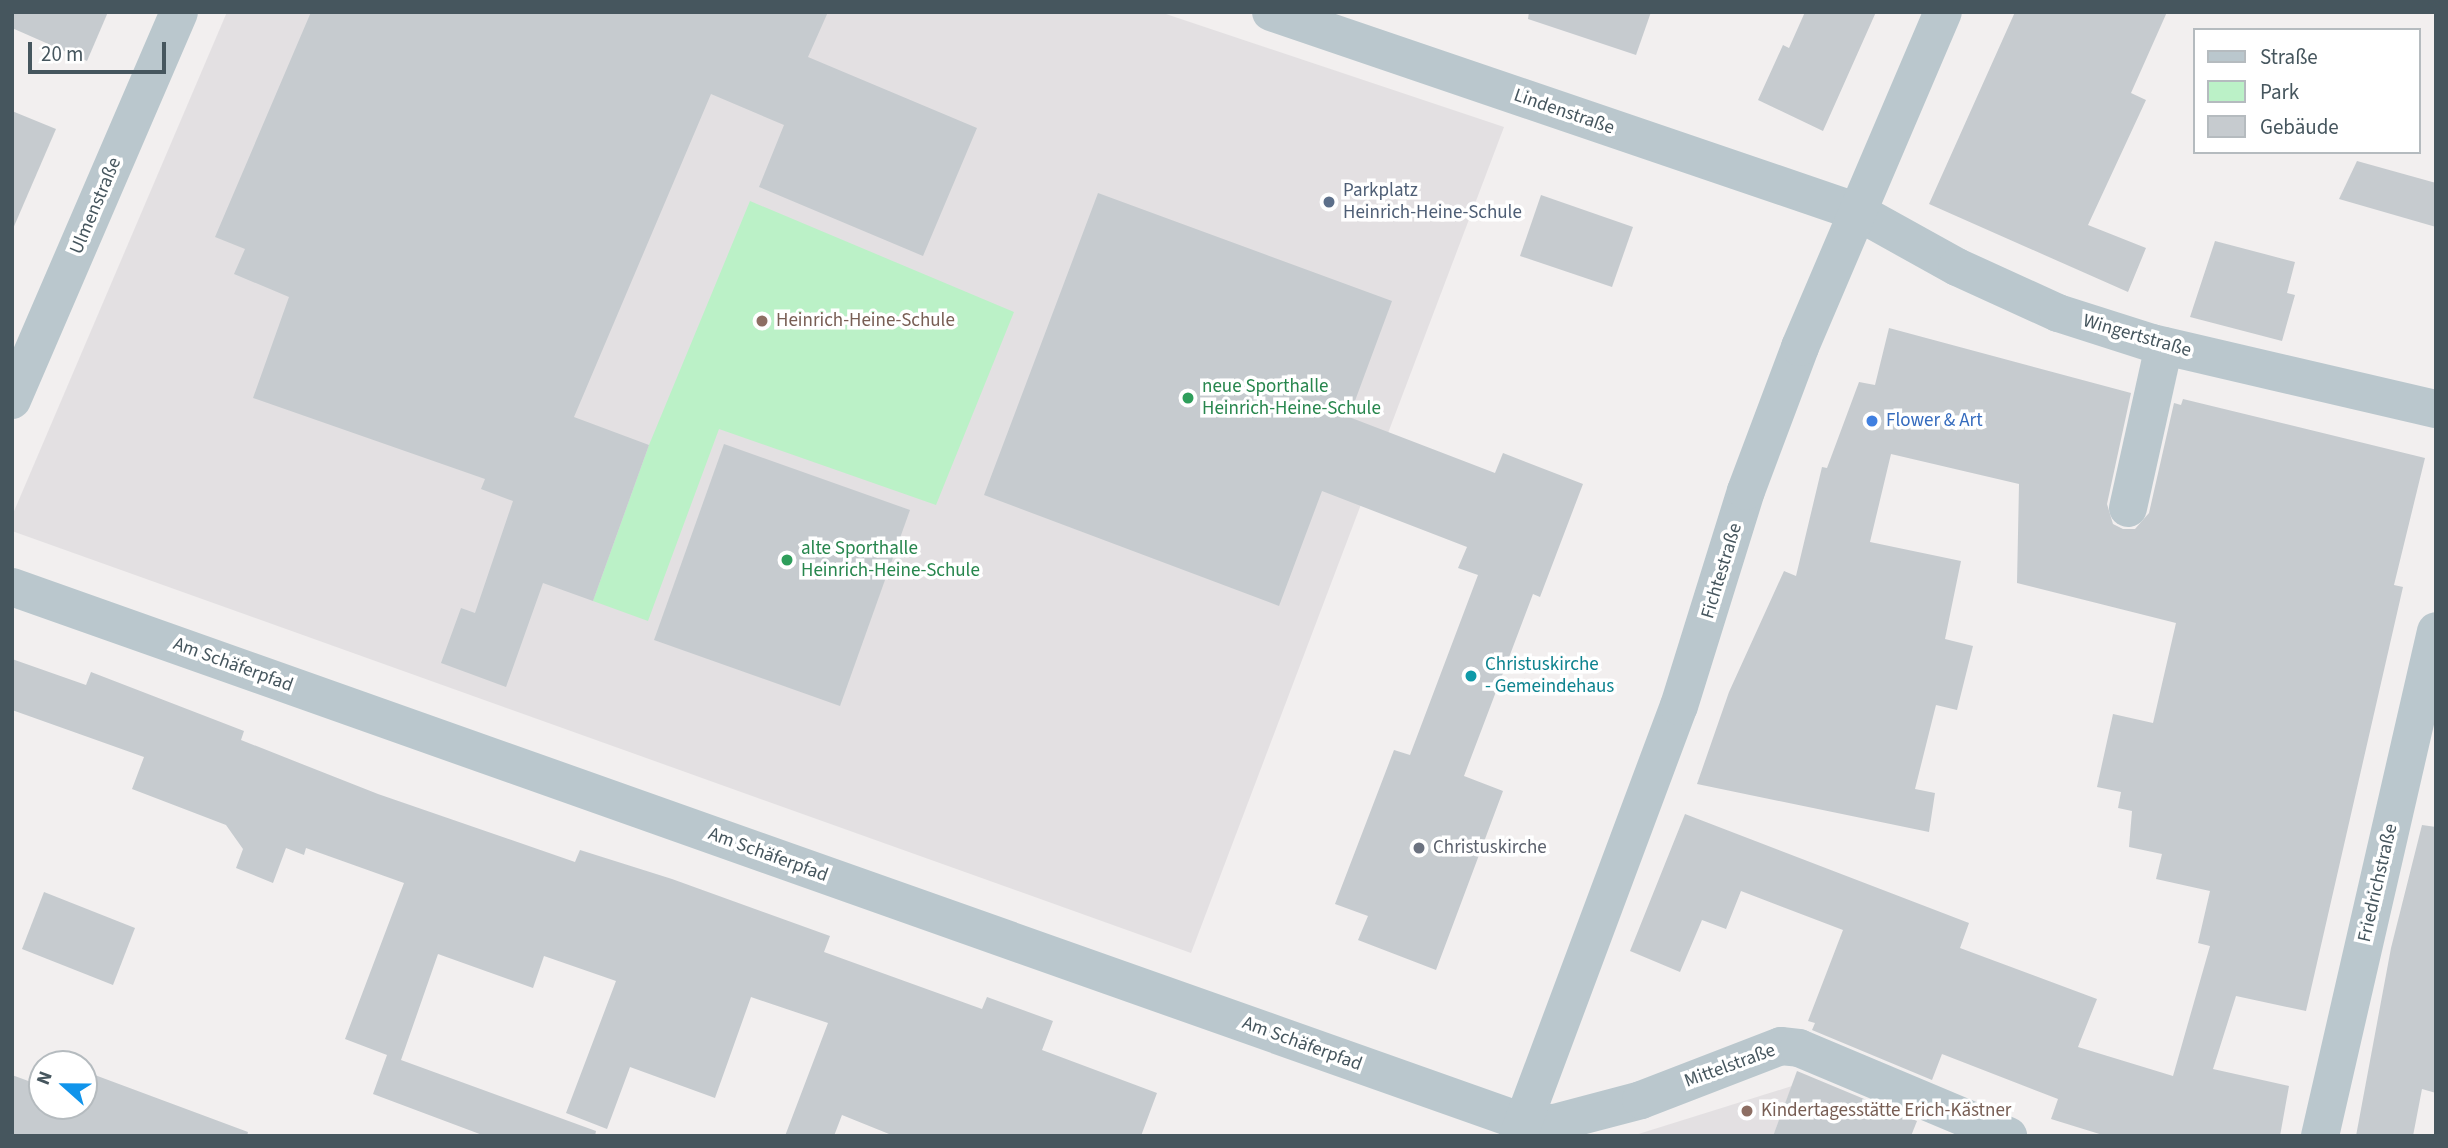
<!DOCTYPE html>
<html>
<head>
<meta charset="utf-8">
<style>
	body { margin:0 }
	#map { position:relative; width:2448px; height:1148px; overflow:hidden; background:#f2efef; font-family:"Source Sans 3",sans-serif }
	div>[style] { position:absolute }
	[style*='--x'] { left:calc(var(--x)*1px); top:calc(var(--y)*1px); width:calc(var(--w)*1px); rotate:calc(var(--a)*1deg) }
	.education>* { inset:0; background:#e3e0e2 }
	.green>* { inset:0; background:#bbf1c7 }
	.building>* { inset:0; background:#c6cbcf }
	.minor>* { height:38px; margin:-19px; padding:0 19px; transform-origin:19px; border-radius:19px; background:#bac7cd }
	.dots>* { width:19px; height:19px; translate:-50% -50%; box-sizing:border-box; border:4px solid #fff; border-radius:50% }
	span { translate:-50% -50%; white-space:nowrap; text-align:center; line-height:1.15; -webkit-text-stroke:7px #fff; paint-order:stroke }
	.street-label { font-size:19px; color:#46565e }
	.service-label { font-size:19px; color:#4e5e75 }
	.left { translate:0 -50%; text-align:left }
	.education-label { font-size:19px; color:#785e54 }
	.leisure-label { font-size:19px; color:#27864d }
	.shop-label { font-size:19px; color:#366cbe }
	.culture-label { font-size:19px; color:#0d838f }
	.worship-label { font-size:19px; color:#5b616d }
	.frame { position:absolute; inset:0; border:14px solid #46565e; pointer-events:none }
	.legend { position:absolute; left:2193px; top:28px; width:228px; height:126px; box-sizing:border-box; background:#fff; border:2px solid #b5bbbf; margin:0; padding:9px 12px; list-style:none; font-size:21px; color:#46565e }
	.legend li { display:flex; align-items:center; gap:14px; height:35px }
	.legend b { width:35px; border:2px solid #b5bbbf }
	.north { position:absolute; left:28px; top:1050px; width:70px; height:70px; box-sizing:border-box; background:#fff; border:2px solid #b5bbbf; border-radius:50%; rotate:291deg; font-size:19px; font-weight:700; line-height:28px; text-align:center; color:#46565e }
	.north::after { content:''; display:block; margin:auto; width:24px; height:32px; background:#1094eb; clip-path:polygon(50% 0,100% 100%,50% 72%,0 100%) }
	.scale { position:absolute; left:28px; top:42px; width:138px; height:32px; box-sizing:border-box; border:4px solid #46565e; border-top:0; padding-left:9px; font-size:21px; line-height:24px; white-space:nowrap; color:#46565e; -webkit-text-stroke:5px #fff; paint-order:stroke }
</style>
</head>
<body>
<div id="map">
	<div class="education">
		<div style="clip-path:polygon(227px 12px,1160px 12px,1504px 127px,1191px 953px,12px 531px,12px 516px)"></div>
		<div style="clip-path:polygon(1792px 1086px,1773px 1136px,1632px 1136px)"></div>
	</div>
	<div class="green">
		<div style="clip-path:polygon(750px 201px,1014px 312px,936px 505px,719px 429px,648px 621px,593px 601px,649px 445px)"></div>
	</div>
	<div class="building">
		<div style="clip-path:polygon(12px 12px,108px 12px,87px 61px,12px 28px)"></div>
		<div style="clip-path:polygon(311px 12px,828px 12px,808px 57px,977px 128px,923px 256px,759px 187px,784px 125px,711px 94px,574px 417px,649px 445px,593px 601px,543px 583px,506px 687px,441px 663px,461px 608px,475px 613px,513px 501px,481px 489px,485px 479px,253px 398px,289px 297px,234px 274px,245px 249px,215px 237px)"></div>
		<div style="clip-path:polygon(1529px 12px,1651px 12px,1636px 55px,1528px 19px)"></div>
		<div style="clip-path:polygon(1805px 12px,1876px 12px,1823px 131px,1758px 100px,1783px 45px,1789px 48px)"></div>
		<div style="clip-path:polygon(2015px 12px,2167px 12px,2131px 93px,2146px 100px,2088px 225px,2146px 248px,2128px 292px,1929px 204px)"></div>
		<div style="clip-path:polygon(12px 111px,56px 129px,12px 231px)"></div>
		<div style="clip-path:polygon(2357px 161px,2436px 183px,2436px 227px,2339px 199px)"></div>
		<div style="clip-path:polygon(1098px 193px,1392px 301px,1349px 417px,1495px 473px,1503px 453px,1583px 484px,1540px 597px,1533px 594px,1464px 776px,1503px 791px,1436px 970px,1358px 940px,1368px 916px,1335px 904px,1394px 750px,1410px 755px,1478px 575px,1458px 568px,1467px 547px,1322px 491px,1279px 606px,984px 495px)"></div>
		<div style="clip-path:polygon(1541px 195px,1633px 227px,1612px 287px,1520px 256px)"></div>
		<div style="clip-path:polygon(2215px 241px,2295px 262px,2287px 293px,2295px 295px,2282px 341px,2190px 317px)"></div>
		<div style="clip-path:polygon(1889px 328px,2131px 393px,2107px 504px,2113px 524px,2123px 529px,2135px 529px,2149px 513px,2174px 403px,2181px 405px,2183px 399px,2425px 458px,2394px 585px,2403px 587px,2306px 1011px,2236px 996px,2213px 1069px,2289px 1086px,2280px 1136px,2106px 1136px,2051px 1119px,2058px 1099px,1942px 1054px,1932px 1080px,1812px 1030px,1815px 1023px,1808px 1021px,1843px 930px,1741px 891px,1726px 929px,1702px 920px,1680px 972px,1630px 951px,1685px 814px,1969px 923px,1960px 948px,2097px 999px,2078px 1047px,2173px 1076px,2210px 946px,2198px 943px,2210px 891px,2156px 879px,2162px 854px,2129px 847px,2132px 811px,2118px 808px,2121px 792px,2097px 787px,2113px 714px,2153px 723px,2176px 623px,2017px 583px,2019px 484px,1891px 454px,1870px 542px,1961px 561px,1945px 639px,1973px 646px,1957px 710px,1936px 705px,1915px 789px,1935px 793px,1929px 832px,1697px 784px,1729px 692px,1784px 571px,1796px 576px,1822px 467px,1827px 468px,1859px 382px,1875px 385px)"></div>
		<div style="clip-path:polygon(724px 444px,910px 510px,840px 706px,654px 640px)"></div>
		<div style="clip-path:polygon(12px 659px,86px 685px,91px 672px,244px 731px,241px 740px,378px 794px,575px 862px,580px 850px,672px 879px,830px 936px,824px 952px,982px 1009px,987px 997px,1053px 1021px,1042px 1050px,1157px 1093px,1141px 1136px,894px 1136px,842px 1115px,834px 1136px,785px 1136px,828px 1023px,751px 997px,715px 1098px,630px 1067px,607px 1129px,566px 1113px,616px 981px,544px 956px,533px 988px,438px 954px,401px 1060px,596px 1131px,595px 1136px,485px 1136px,373px 1094px,387px 1055px,345px 1039px,404px 883px,306px 848px,304px 855px,286px 848px,273px 883px,236px 868px,243px 849px,226px 825px,132px 789px,144px 757px,12px 710px)"></div>
		<div style="clip-path:polygon(2422px 825px,2436px 827px,2436px 1093px,2422px 1089px,2413px 1136px,2356px 1136px,2391px 948px)"></div>
		<div style="clip-path:polygon(44px 892px,135px 928px,113px 985px,22px 949px)"></div>
		<div style="clip-path:polygon(84px 1071px,248px 1132px,247px 1136px,12px 1136px,12px 1075px,42px 1086px,42px 1106px,84px 1106px)"></div>
		<div style="clip-path:polygon(1797px 1071px,1917px 1121px,1911px 1136px,1773px 1136px)"></div>
	</div>
	<div class="minor">
		<div style="--x:1271;--y:12;--w:620;--a:18.81"></div>
		<div style="--x:1858;--y:212;--w:113;--a:29.1"></div>
		<div style="--x:1957;--y:267;--w:111;--a:24.5"></div>
		<div style="--x:2058;--y:313;--w:99;--a:17.7"></div>
		<div style="--x:2152;--y:343;--w:292;--a:13.1"></div>
		<div style="--x:12;--y:400;--w:422;--a:-66.7"></div>
		<div style="--x:2128;--y:508;--w:166;--a:-77.5"></div>
		<div style="--x:12;--y:587;--w:1603;--a:19.5"></div>
		<div style="--x:1523;--y:1122;--w:31;--a:2"></div>
		<div style="--x:1554;--y:1123;--w:90;--a:-14.8"></div>
		<div style="--x:1641;--y:1100;--w:150;--a:-21.1"></div>
		<div style="--x:1781;--y:1046;--w:18;--a:6"></div>
		<div style="--x:1799;--y:1048;--w:227;--a:22.8"></div>
		<div style="--x:1518;--y:1136;--w:459;--a:-69.5"></div>
		<div style="--x:1679;--y:706;--w:225;--a:-72.7"></div>
		<div style="--x:1746;--y:491;--w:154;--a:-69.4"></div>
		<div style="--x:1800;--y:347;--w:364;--a:-66.9"></div>
		<div style="--x:2320;--y:1136;--w:518;--a:-77.06"></div>
	</div>
	<div class="dots">
		<div style="left:1329px;top:202px;background:#5c6f8a"></div>
		<div style="left:762px;top:321px;background:#8d6e63"></div>
		<div style="left:1188px;top:398px;background:#2e9e5b"></div>
		<div style="left:1872px;top:421px;background:#3f7fe0"></div>
		<div style="left:787px;top:560px;background:#2e9e5b"></div>
		<div style="left:1471px;top:676px;background:#0f9aa8"></div>
		<div style="left:1419px;top:848px;background:#6b7280"></div>
		<div style="left:1747px;top:1111px;background:#8d6e63"></div>
	</div>
	<div class="street-label">
		<span style="left:1564px;top:112px;rotate:19deg">Lindenstraße</span>
		<span style="left:96px;top:206px;rotate:-67deg">Ulmenstraße</span>
		<span style="left:2137px;top:336px;rotate:16deg">Wingertstraße</span>
		<span style="left:1722px;top:571px;rotate:-73deg">Fichtestraße</span>
		<span style="left:233px;top:665px;rotate:20deg">Am Schäferpfad</span>
		<span style="left:768px;top:855px;rotate:20deg">Am Schäferpfad</span>
		<span style="left:2378px;top:883px;rotate:-77deg">Friedrichstraße</span>
		<span style="left:1302px;top:1044px;rotate:20deg">Am Schäferpfad</span>
		<span style="left:1730px;top:1066px;rotate:-20deg">Mittelstraße</span>
	</div>
	<div class="service-label">
		<span class="left" style="left:1343px;top:202px">Parkplatz<br>Heinrich-Heine-Schule</span>
	</div>
	<div class="education-label">
		<span class="left" style="left:776px;top:321px">Heinrich-Heine-Schule</span>
		<span class="left" style="left:1761px;top:1111px">Kindertagesstätte Erich-Kästner</span>
	</div>
	<div class="leisure-label">
		<span class="left" style="left:1202px;top:398px">neue Sporthalle<br>Heinrich-Heine-Schule</span>
		<span class="left" style="left:801px;top:560px">alte Sporthalle<br>Heinrich-Heine-Schule</span>
	</div>
	<div class="shop-label">
		<span class="left" style="left:1886px;top:421px">Flower &amp; Art</span>
	</div>
	<div class="culture-label">
		<span class="left" style="left:1485px;top:676px">Christuskirche<br>- Gemeindehaus</span>
	</div>
	<div class="worship-label">
		<span class="left" style="left:1433px;top:848px">Christuskirche</span>
	</div>
	<div class="frame"></div>
	<ul class="legend">
	<li><b style="height:9px;background:#bac7cd"></b>Straße</li>
	<li><b style="height:19px;background:#bbf1c7"></b>Park</li>
	<li><b style="height:19px;background:#c6cbcf"></b>Gebäude</li>
	</ul>
	<div class="north">N</div>
	<div class="scale">20 m</div>
</div>
</body>
</html>
